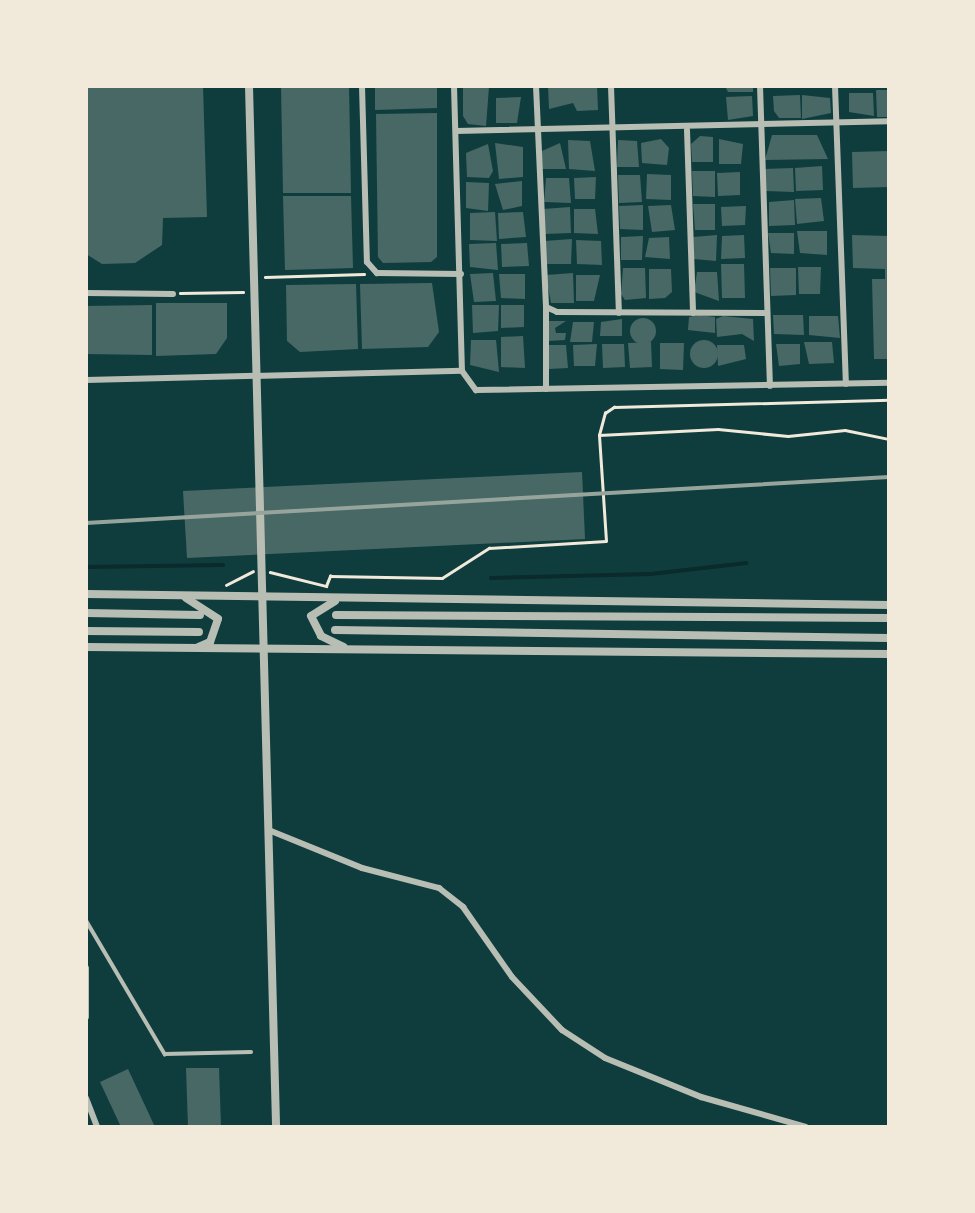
<!DOCTYPE html>
<html>
<head>
<meta charset="utf-8">
<style>
	body { margin:0 }
	#map { position:relative; width:975px; height:1213px; overflow:hidden; background:#0f3d3e; font-family:"IBM Plex Serif",serif }
	div>[style] { position:absolute }
	[style*='--x'] { left:calc(var(--x)*1px); top:calc(var(--y)*1px); width:calc(var(--w)*1px); rotate:calc(var(--a)*1deg) }
	.stream>* { height:3.5px; margin:-1.75px; padding:0 1.75px; transform-origin:1.75px; border-radius:1.75px; background:#0a2a2b }
	.building>* { inset:0; background:#486865 }
	.round { border-radius:50% }
	.path>* { height:2.5px; margin:-1.25px; padding:0 1.25px; transform-origin:1.25px; border-radius:1.25px; background:#f1e9da }
	.service>* { height:3.5px; margin:-1.75px; padding:0 1.75px; transform-origin:1.75px; border-radius:1.75px; background:#b8beb3 }
	.minor>* { height:6px; margin:-3px; padding:0 3px; transform-origin:3px; border-radius:3px; background:#b8beb3 }
	.tertiary>* { height:8px; margin:-4px; padding:0 4px; transform-origin:4px; border-radius:4px; background:#b8beb3 }
	.rail>* { height:3.5px; margin:-1.75px; padding:0 1.75px; transform-origin:1.75px; border-radius:1.75px; background:#97a49c }
	span { translate:-50% -50%; white-space:nowrap; text-align:center; line-height:1.15; -webkit-text-stroke:5px #f1e9da; paint-order:stroke }
	.frame { position:absolute; inset:0; border:88px solid #f1e9da; pointer-events:none }
</style>
</head>
<body>
<div id="map">
	<div class="stream">
		<div style="--x:86;--y:567;--w:137;--a:-0.8"></div>
		<div style="--x:491;--y:578;--w:160;--a:-1.4"></div>
		<div style="--x:651;--y:574;--w:96;--a:-6.6"></div>
	</div>
	<div class="building">
		<div style="clip-path:polygon(86px 86px,203px 86px,207px 217px,163px 218px,162px 245px,135px 263px,102px 264px,86px 254px)"></div>
		<div style="clip-path:polygon(281px 86px,349px 86px,351px 193px,283px 193px)"></div>
		<div style="clip-path:polygon(375px 86px,437px 86px,437px 108px,375px 110px)"></div>
		<div style="clip-path:polygon(548px 86px,597px 86px,598px 110px,577px 111px,573px 103px,549px 109px)"></div>
		<div style="clip-path:polygon(725px 86px,753px 86px,753px 92px,728px 92px)"></div>
		<div style="clip-path:polygon(463px 87px,489px 87px,486px 126px,468px 124px,463px 116px)"></div>
		<div style="clip-path:polygon(876px 90px,889px 90px,889px 117px,877px 117px)"></div>
		<div style="clip-path:polygon(849px 93px,873px 93px,874px 116px,849px 112px)"></div>
		<div style="clip-path:polygon(800px 95px,801px 118px,779px 118px,774px 111px,773px 96px)"></div>
		<div style="clip-path:polygon(802px 95px,830px 98px,831px 113px,802px 119px)"></div>
		<div style="clip-path:polygon(752px 96px,753px 116px,728px 120px,726px 97px)"></div>
		<div style="clip-path:polygon(521px 97px,517px 123px,496px 123px,496px 98px)"></div>
		<div style="clip-path:polygon(437px 113px,437px 257px,431px 262px,383px 263px,378px 257px,376px 114px)"></div>
		<div style="clip-path:polygon(772px 135px,817px 135px,828px 159px,765px 160px)"></div>
		<div style="clip-path:polygon(700px 136px,713px 137px,713px 162px,692px 162px,691px 144px)"></div>
		<div style="clip-path:polygon(661px 139px,669px 148px,667px 165px,642px 163px,641px 143px)"></div>
		<div style="clip-path:polygon(719px 139px,743px 144px,741px 164px,719px 164px)"></div>
		<div style="clip-path:polygon(568px 140px,590px 141px,595px 171px,569px 169px)"></div>
		<div style="clip-path:polygon(618px 140px,637px 141px,639px 167px,617px 167px)"></div>
		<div style="clip-path:polygon(495px 143px,523px 147px,523px 177px,499px 179px)"></div>
		<div style="clip-path:polygon(560px 143px,566px 169px,542px 169px,542px 151px)"></div>
		<div style="clip-path:polygon(488px 144px,493px 171px,489px 178px,467px 177px,466px 153px)"></div>
		<div style="clip-path:polygon(889px 151px,889px 187px,853px 188px,852px 152px)"></div>
		<div style="clip-path:polygon(822px 166px,823px 190px,796px 191px,795px 168px)"></div>
		<div style="clip-path:polygon(793px 168px,794px 192px,766px 191px,764px 169px)"></div>
		<div style="clip-path:polygon(692px 171px,715px 171px,715px 197px,693px 196px)"></div>
		<div style="clip-path:polygon(740px 172px,740px 195px,718px 196px,717px 173px)"></div>
		<div style="clip-path:polygon(647px 174px,671px 175px,671px 200px,646px 199px)"></div>
		<div style="clip-path:polygon(618px 175px,640px 175px,642px 202px,619px 203px)"></div>
		<div style="clip-path:polygon(596px 177px,595px 199px,575px 199px,574px 178px)"></div>
		<div style="clip-path:polygon(546px 178px,569px 178px,571px 203px,544px 202px)"></div>
		<div style="clip-path:polygon(522px 181px,522px 206px,503px 210px,495px 184px)"></div>
		<div style="clip-path:polygon(466px 182px,489px 183px,488px 211px,466px 208px)"></div>
		<div style="clip-path:polygon(283px 196px,351px 196px,353px 268px,285px 270px)"></div>
		<div style="clip-path:polygon(821px 198px,824px 221px,797px 224px,795px 199px)"></div>
		<div style="clip-path:polygon(794px 200px,795px 225px,769px 226px,769px 202px)"></div>
		<div style="clip-path:polygon(693px 204px,715px 204px,715px 230px,695px 230px)"></div>
		<div style="clip-path:polygon(643px 205px,643px 230px,620px 229px,619px 206px)"></div>
		<div style="clip-path:polygon(671px 205px,675px 230px,652px 232px,648px 206px)"></div>
		<div style="clip-path:polygon(746px 206px,745px 225px,722px 226px,721px 207px)"></div>
		<div style="clip-path:polygon(570px 207px,571px 233px,544px 234px,543px 209px)"></div>
		<div style="clip-path:polygon(574px 209px,595px 209px,598px 234px,574px 233px)"></div>
		<div style="clip-path:polygon(495px 212px,497px 241px,470px 240px,470px 213px)"></div>
		<div style="clip-path:polygon(523px 212px,526px 237px,499px 239px,498px 213px)"></div>
		<div style="clip-path:polygon(797px 231px,827px 231px,827px 255px,800px 253px)"></div>
		<div style="clip-path:polygon(768px 233px,794px 233px,794px 254px,771px 253px)"></div>
		<div style="clip-path:polygon(717px 235px,716px 261px,694px 259px,693px 237px)"></div>
		<div style="clip-path:polygon(744px 235px,745px 258px,721px 259px,722px 236px)"></div>
		<div style="clip-path:polygon(852px 235px,889px 236px,889px 359px,874px 359px,872px 279px,885px 279px,885px 269px,853px 268px)"></div>
		<div style="clip-path:polygon(643px 236px,642px 260px,621px 260px,621px 237px)"></div>
		<div style="clip-path:polygon(669px 237px,670px 259px,645px 257px,649px 238px)"></div>
		<div style="clip-path:polygon(572px 239px,571px 264px,545px 264px,544px 241px)"></div>
		<div style="clip-path:polygon(576px 240px,601px 241px,602px 265px,577px 264px)"></div>
		<div style="clip-path:polygon(496px 243px,498px 270px,470px 267px,469px 244px)"></div>
		<div style="clip-path:polygon(527px 243px,529px 266px,502px 267px,501px 244px)"></div>
		<div style="clip-path:polygon(721px 264px,744px 264px,745px 298px,722px 298px)"></div>
		<div style="clip-path:polygon(798px 267px,821px 267px,820px 294px,799px 294px)"></div>
		<div style="clip-path:polygon(623px 268px,645px 268px,646px 298px,625px 300px,621px 294px)"></div>
		<div style="clip-path:polygon(770px 268px,796px 268px,796px 295px,771px 296px)"></div>
		<div style="clip-path:polygon(649px 269px,671px 269px,672px 292px,665px 298px,649px 299px)"></div>
		<div style="clip-path:polygon(697px 272px,717px 272px,719px 301px,694px 292px)"></div>
		<div style="clip-path:polygon(493px 273px,496px 301px,474px 302px,470px 274px)"></div>
		<div style="clip-path:polygon(573px 273px,574px 303px,551px 303px,546px 275px)"></div>
		<div style="clip-path:polygon(499px 274px,525px 274px,525px 299px,501px 298px)"></div>
		<div style="clip-path:polygon(576px 275px,600px 275px,594px 301px,576px 301px)"></div>
		<div style="clip-path:polygon(432px 283px,439px 332px,428px 347px,362px 349px,360px 284px)"></div>
		<div style="clip-path:polygon(356px 284px,358px 349px,300px 352px,287px 341px,286px 285px)"></div>
		<div style="clip-path:polygon(156px 303px,227px 303px,227px 338px,216px 354px,156px 356px)"></div>
		<div style="clip-path:polygon(152px 305px,152px 355px,86px 354px,86px 306px)"></div>
		<div style="clip-path:polygon(472px 305px,499px 305px,498px 331px,473px 333px)"></div>
		<div style="clip-path:polygon(501px 305px,524px 305px,524px 327px,501px 328px)"></div>
		<div style="clip-path:polygon(699px 315px,715px 317px,715px 333px,688px 330px,689px 317px)"></div>
		<div style="clip-path:polygon(773px 315px,803px 315px,804px 335px,774px 334px)"></div>
		<div style="clip-path:polygon(723px 316px,753px 319px,754px 341px,742px 334px,717px 337px,716px 319px)"></div>
		<div style="clip-path:polygon(809px 316px,838px 316px,840px 338px,809px 335px)"></div>
		<div class="round" style="left:630px;top:318px;width:26px;height:26px"></div>
		<div style="clip-path:polygon(622px 319px,622px 336px,600px 336px,601px 322px)"></div>
		<div style="clip-path:polygon(549px 321px,566px 321px,555px 328px,556px 333px,566px 333px,565px 340px,548px 341px)"></div>
		<div style="clip-path:polygon(573px 322px,594px 322px,592px 342px,570px 342px)"></div>
		<div style="clip-path:polygon(523px 336px,525px 368px,501px 367px,501px 337px)"></div>
		<div class="round" style="left:690px;top:340px;width:28px;height:28px"></div>
		<div style="clip-path:polygon(471px 340px,496px 340px,499px 372px,470px 365px)"></div>
		<div style="clip-path:polygon(651px 342px,652px 367px,630px 368px,628px 343px)"></div>
		<div style="clip-path:polygon(804px 342px,832px 342px,834px 363px,809px 364px)"></div>
		<div style="clip-path:polygon(660px 343px,684px 343px,683px 370px,660px 369px)"></div>
		<div style="clip-path:polygon(597px 344px,595px 366px,574px 366px,573px 345px)"></div>
		<div style="clip-path:polygon(602px 344px,624px 344px,625px 367px,603px 368px)"></div>
		<div style="clip-path:polygon(776px 344px,800px 344px,800px 364px,779px 366px)"></div>
		<div style="clip-path:polygon(548px 345px,566px 345px,568px 368px,549px 369px)"></div>
		<div style="clip-path:polygon(717px 345px,744px 345px,746px 359px,718px 366px)"></div>
		<div style="clip-path:polygon(582px 472px,585px 539px,187px 558px,183px 491px)"></div>
		<div style="clip-path:polygon(186px 1068px,219px 1068px,221px 1127px,188px 1127px)"></div>
		<div style="clip-path:polygon(128px 1069px,155px 1127px,121px 1127px,100px 1082px)"></div>
	</div>
	<div class="path">
		<div style="--x:265;--y:277;--w:99;--a:-1.7"></div>
		<div style="--x:180;--y:293;--w:63;--a:-0.9"></div>
		<div style="--x:599;--y:435;--w:119;--a:-2.9"></div>
		<div style="--x:718;--y:429;--w:70;--a:5.7"></div>
		<div style="--x:788;--y:436;--w:57;--a:-6"></div>
		<div style="--x:845;--y:430;--w:45;--a:11.6"></div>
		<div style="--x:270;--y:572;--w:58;--a:14"></div>
		<div style="--x:326;--y:586;--w:11;--a:-68"></div>
		<div style="--x:330;--y:576;--w:112;--a:1"></div>
		<div style="--x:442;--y:578;--w:56;--a:-32.6"></div>
		<div style="--x:489;--y:548;--w:117;--a:-3.4"></div>
		<div style="--x:606;--y:541;--w:106;--a:-93.8"></div>
		<div style="--x:599;--y:435;--w:23;--a:-75"></div>
		<div style="--x:605;--y:413;--w:11;--a:-34"></div>
		<div style="--x:614;--y:407;--w:275;--a:-1.5"></div>
		<div style="--x:226;--y:585;--w:30;--a:-27"></div>
	</div>
	<div class="service">
		<div style="--x:86;--y:920;--w:156;--a:59.5"></div>
		<div style="--x:165;--y:1054;--w:86;--a:-1.3"></div>
	</div>
	<div class="minor">
		<div style="--x:362;--y:86;--w:176;--a:88.4"></div>
		<div style="--x:367;--y:262;--w:15;--a:48"></div>
		<div style="--x:377;--y:273;--w:84;--a:0.7"></div>
		<div style="--x:454;--y:86;--w:285;--a:88.4"></div>
		<div style="--x:536;--y:86;--w:221;--a:87.4"></div>
		<div style="--x:546;--y:307;--w:12;--a:24"></div>
		<div style="--x:557;--y:312;--w:210;--a:0.3"></div>
		<div style="--x:611;--y:86;--w:227;--a:88"></div>
		<div style="--x:760;--y:86;--w:300;--a:88.1"></div>
		<div style="--x:835;--y:86;--w:298;--a:87.9"></div>
		<div style="--x:687;--y:130;--w:183;--a:88.1"></div>
		<div style="--x:456;--y:131;--w:433;--a:-1.3"></div>
		<div style="--x:86;--y:293;--w:87;--a:0.7"></div>
		<div style="--x:86;--y:380;--w:376;--a:-1.4"></div>
		<div style="--x:462;--y:371;--w:24;--a:54"></div>
		<div style="--x:476;--y:390;--w:413;--a:-1"></div>
		<div style="--x:546;--y:389;--w:82;--a:-90"></div>
		<div style="--x:271;--y:831;--w:98;--a:22.1"></div>
		<div style="--x:362;--y:868;--w:80;--a:14.6"></div>
		<div style="--x:439;--y:888;--w:31;--a:38"></div>
		<div style="--x:463;--y:907;--w:85;--a:55"></div>
		<div style="--x:512;--y:977;--w:73;--a:46.7"></div>
		<div style="--x:562;--y:1030;--w:51;--a:33.1"></div>
		<div style="--x:605;--y:1058;--w:104;--a:22.1"></div>
		<div style="--x:701;--y:1097;--w:109;--a:15.9"></div>
		<div style="--x:86;--y:968;--w:49;--a:90"></div>
		<div style="--x:86;--y:1098;--w:31;--a:69"></div>
	</div>
	<div class="tertiary">
		<div style="--x:249;--y:86;--w:1041;--a:88.51"></div>
		<div style="--x:86;--y:594;--w:803;--a:0.78"></div>
		<div style="--x:186;--y:598;--w:38;--a:33"></div>
		<div style="--x:218;--y:619;--w:24;--a:109"></div>
		<div style="--x:210;--y:642;--w:13;--a:157"></div>
		<div style="--x:335;--y:601;--w:28;--a:148"></div>
		<div style="--x:311;--y:616;--w:22;--a:63"></div>
		<div style="--x:321;--y:636;--w:25;--a:26"></div>
		<div style="--x:86;--y:613;--w:114;--a:1"></div>
		<div style="--x:336;--y:615;--w:553;--a:0.31"></div>
		<div style="--x:335;--y:630;--w:554;--a:0.83"></div>
		<div style="--x:86;--y:631;--w:113;--a:0.5"></div>
		<div style="--x:86;--y:647;--w:803;--a:0.5"></div>
	</div>
	<div class="rail">
		<div style="--x:86;--y:523;--w:804;--a:-3.28"></div>
	</div>
	<div class="frame"></div>
</div>
</body>
</html>
